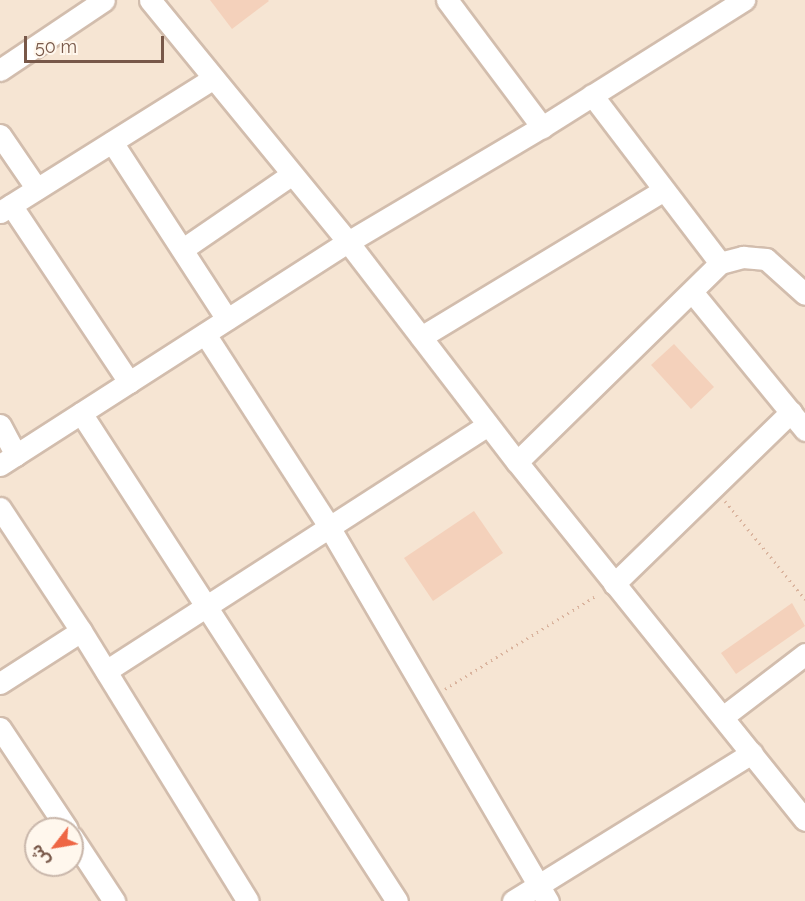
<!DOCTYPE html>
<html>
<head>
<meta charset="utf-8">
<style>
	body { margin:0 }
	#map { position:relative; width:805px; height:901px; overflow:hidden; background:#fdf3e5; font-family:Raleway,"Noto Sans Arabic",sans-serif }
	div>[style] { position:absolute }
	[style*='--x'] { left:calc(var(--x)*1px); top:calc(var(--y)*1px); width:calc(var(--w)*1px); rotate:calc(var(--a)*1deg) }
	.residential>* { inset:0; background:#f6e5d3 }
	.building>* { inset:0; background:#f4d1bb }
	.path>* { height:3px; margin-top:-1.5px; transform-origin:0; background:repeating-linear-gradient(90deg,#dab49e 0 1.5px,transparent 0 6px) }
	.roads { filter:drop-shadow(2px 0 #d2bdad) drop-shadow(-2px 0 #d2bdad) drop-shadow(0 2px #d2bdad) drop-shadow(0 -2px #d2bdad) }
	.minor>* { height:21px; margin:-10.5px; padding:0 10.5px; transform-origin:10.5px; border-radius:10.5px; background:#fff }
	span { translate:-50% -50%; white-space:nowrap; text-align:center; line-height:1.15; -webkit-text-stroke:4.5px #fff7ed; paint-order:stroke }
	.north { position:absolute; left:24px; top:817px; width:60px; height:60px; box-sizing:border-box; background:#fff7ed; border:2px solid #c9b7ab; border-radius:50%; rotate:239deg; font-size:16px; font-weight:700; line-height:24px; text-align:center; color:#785849 }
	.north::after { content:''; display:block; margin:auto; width:21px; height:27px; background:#e64; clip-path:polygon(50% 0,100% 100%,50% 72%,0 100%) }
	.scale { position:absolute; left:24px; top:36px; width:140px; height:27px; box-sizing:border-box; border:3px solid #785849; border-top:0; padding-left:8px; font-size:18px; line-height:21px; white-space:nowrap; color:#785849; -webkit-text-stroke:4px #fff7ed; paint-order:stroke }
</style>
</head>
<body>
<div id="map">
	<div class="residential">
		<div style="clip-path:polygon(evenodd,0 0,805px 0,805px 901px,0 901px,0 0,36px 829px,72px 829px,72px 865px,36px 865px,36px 829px)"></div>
	</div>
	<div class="building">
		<div style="clip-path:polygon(210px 0,268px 0,269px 1px,232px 29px)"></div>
		<div style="clip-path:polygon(674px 344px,714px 387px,691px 409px,651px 365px)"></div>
		<div style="clip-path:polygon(474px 511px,503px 553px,433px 601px,404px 558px)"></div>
		<div style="clip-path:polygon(792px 603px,805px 626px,736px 674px,721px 653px)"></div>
	</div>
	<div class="path">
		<div style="--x:725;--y:501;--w:127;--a:50.8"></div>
		<div style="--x:445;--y:689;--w:179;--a:-31.7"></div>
	</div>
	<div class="roads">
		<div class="minor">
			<div style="--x:150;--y:0;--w:313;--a:50.7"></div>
			<div style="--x:348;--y:242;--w:277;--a:52.5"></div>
			<div style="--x:517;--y:462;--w:459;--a:51.2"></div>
			<div style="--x:447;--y:0;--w:159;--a:53.2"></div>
			<div style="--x:0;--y:70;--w:125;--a:-33.9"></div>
			<div style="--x:592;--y:95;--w:211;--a:52.7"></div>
			<div style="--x:0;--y:135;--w:65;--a:55.6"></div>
			<div style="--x:112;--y:142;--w:211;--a:57"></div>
			<div style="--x:11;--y:205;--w:213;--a:56.3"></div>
			<div style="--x:0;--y:212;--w:252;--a:-32.1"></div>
			<div style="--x:183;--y:249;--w:132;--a:-34.5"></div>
			<div style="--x:693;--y:293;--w:177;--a:50.7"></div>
			<div style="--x:205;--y:334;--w:227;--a:57.2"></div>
			<div style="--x:328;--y:525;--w:436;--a:59.7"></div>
			<div style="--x:421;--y:337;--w:282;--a:-31.2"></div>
			<div style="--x:81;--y:413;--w:581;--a:57.08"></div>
			<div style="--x:0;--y:425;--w:34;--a:62"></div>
			<div style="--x:517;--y:462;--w:284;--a:-44.4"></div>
			<div style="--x:720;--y:263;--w:24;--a:-15"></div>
			<div style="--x:743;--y:257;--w:23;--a:5"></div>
			<div style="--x:766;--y:259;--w:52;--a:41.9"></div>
			<div style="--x:0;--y:465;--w:413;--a:-32.7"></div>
			<div style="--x:348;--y:242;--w:226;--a:-30.7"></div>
			<div style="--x:542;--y:127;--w:239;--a:-32.2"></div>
			<div style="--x:0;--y:508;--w:147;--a:56.6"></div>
			<div style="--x:81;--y:631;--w:317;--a:58.3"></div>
			<div style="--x:614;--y:584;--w:247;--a:-44.2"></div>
			<div style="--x:106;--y:671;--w:454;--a:-32.8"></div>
			<div style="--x:0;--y:683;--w:96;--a:-32.7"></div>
			<div style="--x:724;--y:716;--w:102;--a:-37.4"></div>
			<div style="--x:0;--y:728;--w:121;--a:56.4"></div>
			<div style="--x:72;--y:837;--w:77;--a:56.7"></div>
			<div style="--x:513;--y:901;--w:281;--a:-31.8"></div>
		</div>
	</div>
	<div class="north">ش</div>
	<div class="scale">50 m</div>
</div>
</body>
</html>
